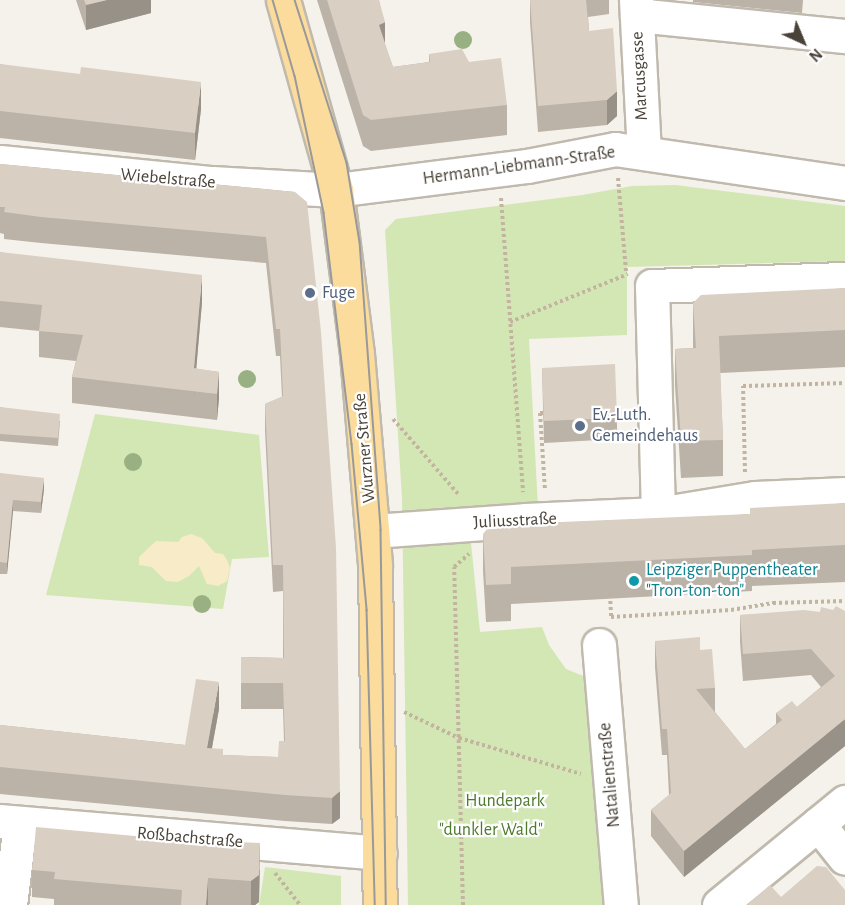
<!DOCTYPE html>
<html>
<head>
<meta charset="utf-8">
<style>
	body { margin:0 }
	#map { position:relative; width:845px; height:905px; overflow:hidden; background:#f5f1eb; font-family:"Alegreya Sans",sans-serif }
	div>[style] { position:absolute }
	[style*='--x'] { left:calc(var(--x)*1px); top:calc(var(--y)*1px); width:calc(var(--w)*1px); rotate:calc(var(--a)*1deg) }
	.green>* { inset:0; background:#d3e7b5 }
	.sand>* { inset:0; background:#f7ebc8 }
	.path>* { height:4px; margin-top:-2px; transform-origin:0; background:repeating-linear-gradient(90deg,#c2b49f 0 3px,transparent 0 6px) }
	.roads { filter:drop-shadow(2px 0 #c0b9ad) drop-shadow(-2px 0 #c0b9ad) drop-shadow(0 2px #c0b9ad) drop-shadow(0 -2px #c0b9ad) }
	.minor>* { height:33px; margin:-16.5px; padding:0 16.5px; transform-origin:16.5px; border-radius:16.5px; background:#fff }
	.major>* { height:33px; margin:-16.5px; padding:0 16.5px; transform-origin:16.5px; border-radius:16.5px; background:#fbdc9d }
	.tram>* { height:1.5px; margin:-0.75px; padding:0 0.75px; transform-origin:0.75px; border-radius:0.75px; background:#999 }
	.trees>* { width:18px; height:18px; margin:-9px; border-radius:50%; background:#99b082 }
	.wall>* { inset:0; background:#bbb2a8 }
	.shaded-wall>* { inset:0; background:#989188 }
	.building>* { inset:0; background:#d9cfc3 }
	.dots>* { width:16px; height:16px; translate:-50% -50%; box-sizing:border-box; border:3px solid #fff; border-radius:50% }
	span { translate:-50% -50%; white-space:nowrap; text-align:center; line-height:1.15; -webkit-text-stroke:4.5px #fff; paint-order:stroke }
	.street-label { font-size:18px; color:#494238 }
	.service-label { font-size:18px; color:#4e5e75 }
	.left { translate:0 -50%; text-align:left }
	.culture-label { font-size:18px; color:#0d838f }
	.park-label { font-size:18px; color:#4d7a2c }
	.north { position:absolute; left:773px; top:12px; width:60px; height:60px; -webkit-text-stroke:4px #fff; paint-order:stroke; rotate:136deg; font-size:16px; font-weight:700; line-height:24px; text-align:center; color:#494238 }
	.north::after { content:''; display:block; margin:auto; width:21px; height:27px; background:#494238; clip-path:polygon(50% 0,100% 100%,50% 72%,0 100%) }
</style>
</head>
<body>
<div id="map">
	<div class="green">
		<div style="clip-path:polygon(675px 185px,845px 206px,845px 261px,627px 267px,627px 335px,529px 339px,538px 508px,468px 513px,480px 632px,542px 627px,549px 645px,566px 669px,593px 680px,614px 905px,408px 905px,402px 498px,385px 230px,396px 219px,582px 195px,632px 186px)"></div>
		<div style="clip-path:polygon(95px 414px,259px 435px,269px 557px,232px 559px,223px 609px,46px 595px)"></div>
		<div style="clip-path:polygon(265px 867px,341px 876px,341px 905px,259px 905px)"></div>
	</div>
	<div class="sand">
		<div style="clip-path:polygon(191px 534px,202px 538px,215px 553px,223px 554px,227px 560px,230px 568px,227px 581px,218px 586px,207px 584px,199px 566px,189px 576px,178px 582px,166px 581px,152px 567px,139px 565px,139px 557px,156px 541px,178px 542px,182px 537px)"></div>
	</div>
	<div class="path">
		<div style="--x:618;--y:178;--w:94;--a:85.1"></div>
		<div style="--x:501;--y:198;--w:295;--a:85.7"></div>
		<div style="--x:510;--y:322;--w:127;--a:-22.1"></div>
		<div style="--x:543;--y:413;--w:3;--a:180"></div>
		<div style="--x:540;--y:413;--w:78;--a:86.3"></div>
		<div style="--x:393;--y:419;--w:101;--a:49"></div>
		<div style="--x:745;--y:472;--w:86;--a:-91.3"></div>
		<div style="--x:743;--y:386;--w:102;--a:-1.7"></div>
		<div style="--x:610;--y:595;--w:22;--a:87"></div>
		<div style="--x:611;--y:617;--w:120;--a:-3.3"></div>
		<div style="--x:731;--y:610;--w:43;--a:-9.5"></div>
		<div style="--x:773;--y:603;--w:72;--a:-1.6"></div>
		<div style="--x:404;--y:712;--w:61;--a:25.3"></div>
		<div style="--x:459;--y:738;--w:127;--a:16.4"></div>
		<div style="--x:275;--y:873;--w:41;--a:52"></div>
		<div style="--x:463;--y:905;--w:338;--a:-91.5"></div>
		<div style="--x:454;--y:567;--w:20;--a:-41"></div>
	</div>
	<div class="roads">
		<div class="minor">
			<div style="--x:636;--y:0;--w:152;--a:87"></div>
			<div style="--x:637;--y:15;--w:209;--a:5.8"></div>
			<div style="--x:0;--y:162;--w:213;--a:5.7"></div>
			<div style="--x:212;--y:183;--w:124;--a:3.2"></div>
			<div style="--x:336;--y:190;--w:193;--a:-7.2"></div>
			<div style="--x:527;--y:166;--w:90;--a:-10.9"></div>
			<div style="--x:615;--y:149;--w:232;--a:8.4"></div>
			<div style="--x:658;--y:514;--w:228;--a:-91.5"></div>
			<div style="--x:652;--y:286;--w:193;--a:-2.1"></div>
			<div style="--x:373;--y:531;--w:152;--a:-4.1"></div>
			<div style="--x:525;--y:520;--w:133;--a:-2.6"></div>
			<div style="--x:658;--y:514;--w:98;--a:-9.4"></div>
			<div style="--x:755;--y:498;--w:90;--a:-2.5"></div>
			<div style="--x:599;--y:645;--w:261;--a:85.2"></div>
			<div style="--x:0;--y:821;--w:381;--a:4.8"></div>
			<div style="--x:818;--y:824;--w:43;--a:51.5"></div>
			<div style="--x:10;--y:905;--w:82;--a:-83"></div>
			<div style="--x:719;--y:905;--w:163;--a:-39.3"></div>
		</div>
		<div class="major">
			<div style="--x:283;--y:0;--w:197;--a:74.4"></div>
			<div style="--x:336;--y:190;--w:165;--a:82.7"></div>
			<div style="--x:357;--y:354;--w:213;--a:85.1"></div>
			<div style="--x:375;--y:566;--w:339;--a:89.2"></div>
		</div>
	</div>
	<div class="tram">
		<div style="--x:273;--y:0;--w:79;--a:73.9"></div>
		<div style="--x:295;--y:76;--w:140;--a:78"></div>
		<div style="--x:324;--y:213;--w:233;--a:83.1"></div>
		<div style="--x:352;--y:444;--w:167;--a:84.8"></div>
		<div style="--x:367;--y:610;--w:295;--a:88.4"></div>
		<div style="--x:295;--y:0;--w:171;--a:72.3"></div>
		<div style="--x:347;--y:163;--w:80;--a:80.7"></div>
		<div style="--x:360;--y:242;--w:289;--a:85.8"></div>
		<div style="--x:381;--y:530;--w:375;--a:89.2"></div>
	</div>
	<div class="trees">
		<div style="left:463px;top:40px"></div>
		<div style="left:247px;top:379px"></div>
		<div style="left:133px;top:462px"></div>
		<div style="left:202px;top:604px"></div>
	</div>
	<div class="wall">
		<div style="clip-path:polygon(76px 0,151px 0,151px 13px,86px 30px)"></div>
		<div style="clip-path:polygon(317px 0,379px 0,385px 45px,393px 67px,429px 62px,429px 54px,469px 62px,507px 105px,507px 135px,371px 151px,363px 146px)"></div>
		<div style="clip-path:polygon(530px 0,609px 0,609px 14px,588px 17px,589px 31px,617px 116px,607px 125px,538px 132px,530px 22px)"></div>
		<div style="clip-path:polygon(693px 0,803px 0,802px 13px,693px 2px)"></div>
		<div style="clip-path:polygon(0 64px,201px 109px,195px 160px,0 138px)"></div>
		<div style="clip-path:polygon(0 164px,295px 192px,340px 818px,332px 824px,285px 821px,0 794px,0 725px,185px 745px,219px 709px,212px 748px,223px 755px,278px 757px,284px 741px,283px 709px,241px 709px,241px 657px,283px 658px,283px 591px,273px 592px,265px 431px,265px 404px,282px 397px,280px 356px,276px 356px,266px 263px,41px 243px,4px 239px,4px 234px,0 233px)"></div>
		<div style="clip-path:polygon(0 252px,202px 302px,196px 369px,219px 372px,219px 398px,217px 420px,72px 403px,72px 377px,76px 361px,39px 357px,39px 331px,0 327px)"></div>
		<div style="clip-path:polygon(845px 288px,845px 367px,720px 373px,723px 440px,723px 476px,681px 478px,675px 386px,675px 349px,693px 348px,693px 303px)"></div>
		<div style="clip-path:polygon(542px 368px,617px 418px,617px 439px,544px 443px)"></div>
		<div style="clip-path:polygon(0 407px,60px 421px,58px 446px,0 441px)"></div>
		<div style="clip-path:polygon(0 473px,44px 489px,41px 513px,13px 511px,7px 574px,0 574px)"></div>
		<div style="clip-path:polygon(845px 503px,845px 582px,752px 586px,752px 591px,511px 604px,511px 621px,486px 622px,483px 571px,483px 534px,750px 514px)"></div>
		<div style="clip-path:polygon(833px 610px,845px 746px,684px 877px,651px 836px,651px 810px,669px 795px,667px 755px,662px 755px,655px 667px,655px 641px,700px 650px,715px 688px,715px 712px,745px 749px,776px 724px,776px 713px,797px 707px,821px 687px,811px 675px,743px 681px,740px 642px,740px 615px,820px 612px)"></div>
		<div style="clip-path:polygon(32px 870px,260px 870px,259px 902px,255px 905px,54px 905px,54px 899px,32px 897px)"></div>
	</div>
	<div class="shaded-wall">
		<div style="clip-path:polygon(107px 0,151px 0,151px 13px,86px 30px,86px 5px)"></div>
		<div style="clip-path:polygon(385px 22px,385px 53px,379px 25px)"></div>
		<div style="clip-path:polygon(201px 82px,201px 109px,195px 160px,195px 133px)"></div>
		<div style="clip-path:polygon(617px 91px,617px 116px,607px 125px,607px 100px)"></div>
		<div style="clip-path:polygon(202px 275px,202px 302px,194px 395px,194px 368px)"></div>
		<div style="clip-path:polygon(219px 372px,219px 398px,217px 420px,217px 394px)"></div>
		<div style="clip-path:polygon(44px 478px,44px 489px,41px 513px,41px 502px)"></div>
		<div style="clip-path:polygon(13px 500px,13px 511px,7px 574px,7px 563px)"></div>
		<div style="clip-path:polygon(219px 682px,219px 709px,207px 774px,207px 748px)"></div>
		<div style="clip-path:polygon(845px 719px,845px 746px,684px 877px,684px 851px)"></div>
		<div style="clip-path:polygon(340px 791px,340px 818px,332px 824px,332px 798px)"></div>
		<div style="clip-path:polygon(260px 843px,259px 902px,255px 905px,251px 905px,251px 881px)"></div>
		<div style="clip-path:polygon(208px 878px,208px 905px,206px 905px)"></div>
	</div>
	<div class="building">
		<div style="clip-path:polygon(84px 0,107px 0,86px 5px)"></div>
		<div style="clip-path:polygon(327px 0,379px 0,385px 22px,379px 25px,393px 67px,430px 62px,429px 54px,462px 49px,469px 62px,501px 58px,507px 105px,371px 120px,363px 115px)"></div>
		<div style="clip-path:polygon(530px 0,586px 0,589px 31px,613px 28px,617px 91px,607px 100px,538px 106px)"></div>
		<div style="clip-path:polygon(0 64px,80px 74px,81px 67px,201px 82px,195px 133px,0 111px)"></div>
		<div style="clip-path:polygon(0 164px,295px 192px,307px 202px,321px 332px,336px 548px,340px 791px,332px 798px,285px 795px,0 767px,0 725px,185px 745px,196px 679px,219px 682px,207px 748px,223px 749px,223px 755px,278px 757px,279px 741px,285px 741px,283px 683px,241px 683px,241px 657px,284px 658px,283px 565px,273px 565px,265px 404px,283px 396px,280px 329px,276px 329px,266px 237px,41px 217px,4px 212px,5px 207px,0 207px)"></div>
		<div style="clip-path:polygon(0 252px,202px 275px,194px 368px,219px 372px,217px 394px,72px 377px,83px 335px,39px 331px,42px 305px,0 301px)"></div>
		<div style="clip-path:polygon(845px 288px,845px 330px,719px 336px,723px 440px,681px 441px,675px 349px,696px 348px,693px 303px,701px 295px)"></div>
		<div style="clip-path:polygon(615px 364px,617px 418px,544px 421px,542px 368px)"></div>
		<div style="clip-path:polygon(0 407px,60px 414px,58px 438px,0 434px)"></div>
		<div style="clip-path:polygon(0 473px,44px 478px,41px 502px,13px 500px,7px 563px,0 562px)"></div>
		<div style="clip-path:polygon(845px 503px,845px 545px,752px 550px,752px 555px,511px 567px,511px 584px,486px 585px,483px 534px,490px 525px,750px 514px,750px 508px)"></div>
		<div style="clip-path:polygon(836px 606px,845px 611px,845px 719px,684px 851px,651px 810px,671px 793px,667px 729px,662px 729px,655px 641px,700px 637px,700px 650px,712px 649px,715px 688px,696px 689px,745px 749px,782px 720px,776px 713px,792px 701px,797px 707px,835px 676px,811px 649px,743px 654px,740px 615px,804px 610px,820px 612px,821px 607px,833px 610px)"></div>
		<div style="clip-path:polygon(36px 827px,168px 839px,260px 843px,259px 875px,251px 881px,208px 878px,206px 905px,181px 905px,182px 890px,54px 879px,55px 872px,32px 870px)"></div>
		<div style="clip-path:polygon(817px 866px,826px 867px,845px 890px,845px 905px,747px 905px,770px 885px,781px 897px)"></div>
	</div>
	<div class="dots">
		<div style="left:310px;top:293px;background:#5c6f8a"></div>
		<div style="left:580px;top:426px;background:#5c6f8a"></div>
		<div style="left:634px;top:581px;background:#0f9aa8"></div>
	</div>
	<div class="street-label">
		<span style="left:640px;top:76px;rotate:-93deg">Marcusgasse</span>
		<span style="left:519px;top:166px;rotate:-8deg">Hermann-Liebmann-Straße</span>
		<span style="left:168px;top:179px;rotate:5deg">Wiebelstraße</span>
		<span style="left:365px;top:448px;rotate:-95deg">Wurzner Straße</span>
		<span style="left:515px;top:521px;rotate:-3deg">Juliusstraße</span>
		<span style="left:610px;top:775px;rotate:-95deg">Natalienstraße</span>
		<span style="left:190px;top:838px;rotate:5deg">Roßbachstraße</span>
	</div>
	<div class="service-label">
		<span class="left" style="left:322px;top:293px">Fuge</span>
		<span class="left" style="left:592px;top:426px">Ev.-Luth.<br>Gemeindehaus</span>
	</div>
	<div class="culture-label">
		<span class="left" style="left:646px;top:581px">Leipziger Puppentheater<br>"Tron-ton-ton"</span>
	</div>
	<div class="park-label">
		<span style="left:505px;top:801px">Hundepark</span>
		<span style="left:491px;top:830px">"dunkler Wald"</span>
	</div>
	<div class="north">N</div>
</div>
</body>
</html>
